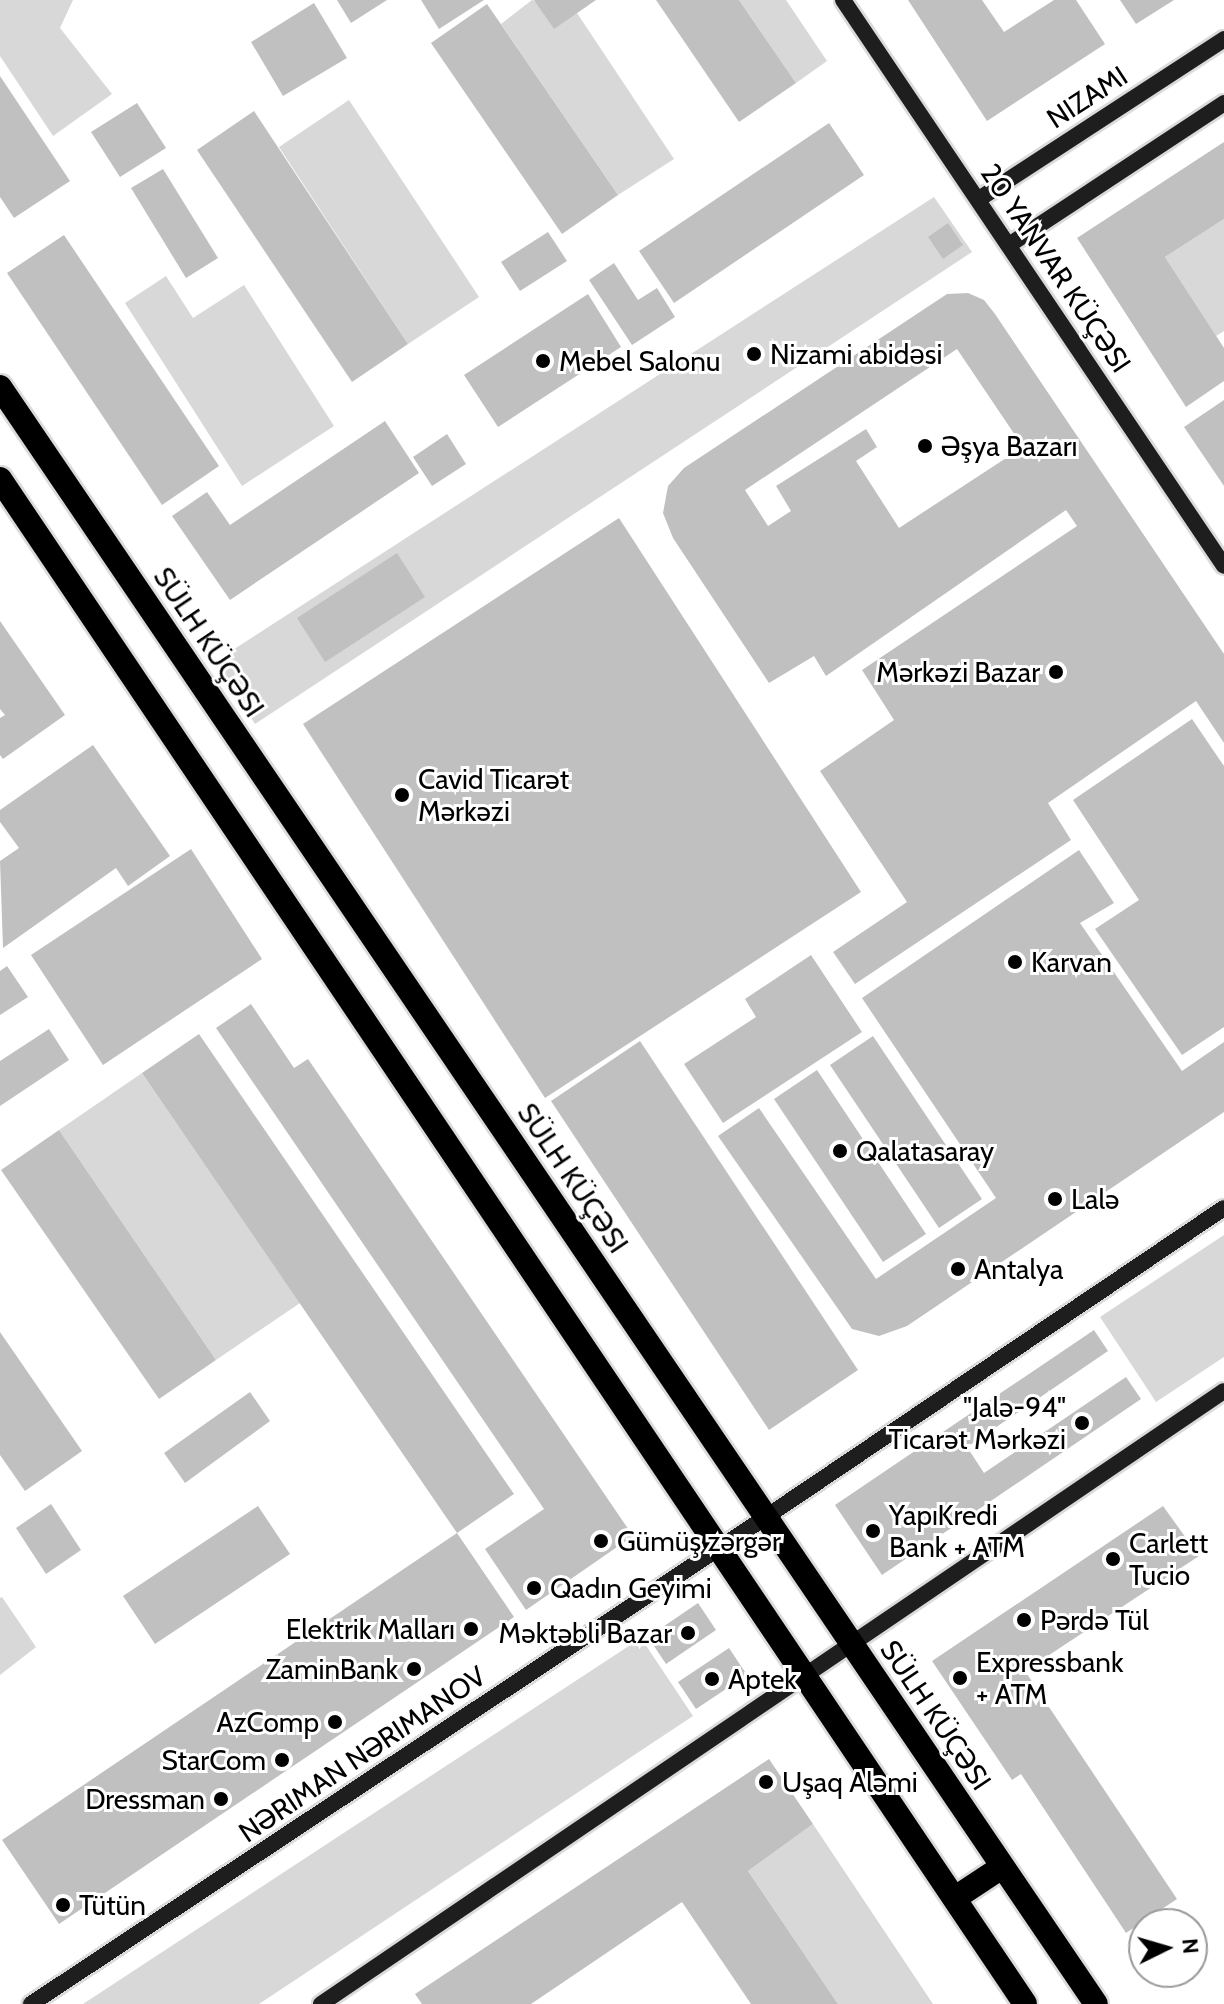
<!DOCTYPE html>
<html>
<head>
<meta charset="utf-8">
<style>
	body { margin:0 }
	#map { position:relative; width:1224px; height:2004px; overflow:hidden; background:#fff; font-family:Cabin,sans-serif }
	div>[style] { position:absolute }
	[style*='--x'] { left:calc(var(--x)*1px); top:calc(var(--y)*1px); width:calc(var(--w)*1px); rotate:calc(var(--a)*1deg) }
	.green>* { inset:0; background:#d8d8d8 }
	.building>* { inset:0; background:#c0c0c0 }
	.roads { filter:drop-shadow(2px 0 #dbdbdb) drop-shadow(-2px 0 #dbdbdb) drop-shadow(0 2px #dbdbdb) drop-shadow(0 -2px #dbdbdb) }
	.secondary>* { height:16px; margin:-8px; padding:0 8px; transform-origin:8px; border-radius:8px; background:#1e1e1e }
	.highway>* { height:24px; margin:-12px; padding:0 12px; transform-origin:12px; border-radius:12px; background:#000 }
	.dots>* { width:22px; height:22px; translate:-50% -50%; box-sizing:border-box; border:4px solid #fff; border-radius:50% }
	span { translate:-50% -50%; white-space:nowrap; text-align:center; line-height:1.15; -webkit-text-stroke:6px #fff; paint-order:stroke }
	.street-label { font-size:28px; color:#000 }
	.poi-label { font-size:28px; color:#000 }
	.left { translate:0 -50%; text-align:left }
	.right { translate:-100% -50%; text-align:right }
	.north { position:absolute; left:1128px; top:1908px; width:80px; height:80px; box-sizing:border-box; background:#fff; border:2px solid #999; border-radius:50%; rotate:85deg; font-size:22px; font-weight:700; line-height:32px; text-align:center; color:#000 }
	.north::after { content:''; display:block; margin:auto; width:28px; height:36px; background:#000; clip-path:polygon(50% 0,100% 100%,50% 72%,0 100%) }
</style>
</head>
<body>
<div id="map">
	<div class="green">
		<div style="clip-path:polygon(0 0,73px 0,60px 28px,112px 94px,53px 136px,0 56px)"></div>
		<div style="clip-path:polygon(532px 0,577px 13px,674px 159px,618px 195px,501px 24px)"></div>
		<div style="clip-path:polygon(739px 0,786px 0,827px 61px,796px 83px)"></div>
		<div style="clip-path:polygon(349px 100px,479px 297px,408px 344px,279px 147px)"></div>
		<div style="clip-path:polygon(934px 197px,972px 252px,255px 724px,214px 662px)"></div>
		<div style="clip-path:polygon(1224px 219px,1224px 331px,1216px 336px,1165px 257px)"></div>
		<div style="clip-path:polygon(166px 276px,193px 318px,244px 285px,334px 426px,242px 486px,125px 303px)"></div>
		<div style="clip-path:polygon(142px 1073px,300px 1303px,216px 1360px,59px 1130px)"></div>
		<div style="clip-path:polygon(1224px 1235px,1224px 1357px,1156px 1402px,1100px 1317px)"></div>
		<div style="clip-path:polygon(2px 1597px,36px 1647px,0 1675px,0 1598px)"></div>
		<div style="clip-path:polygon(641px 1638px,693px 1716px,259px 2004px,83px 2004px)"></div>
		<div style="clip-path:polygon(813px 1824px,933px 2004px,838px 2004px,748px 1871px)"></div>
	</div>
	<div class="building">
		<div style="clip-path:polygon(337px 0,387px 0,351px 23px)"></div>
		<div style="clip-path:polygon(421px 0,484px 0,439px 29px)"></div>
		<div style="clip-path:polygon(534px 0,596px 0,554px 29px)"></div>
		<div style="clip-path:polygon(656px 0,739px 0,796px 83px,739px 122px)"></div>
		<div style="clip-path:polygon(908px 0,982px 0,1004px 32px,1054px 0,1076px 0,1105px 44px,987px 121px)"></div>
		<div style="clip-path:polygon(1120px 0,1174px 0,1136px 24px)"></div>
		<div style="clip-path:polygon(314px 3px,347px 58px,283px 96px,251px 42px)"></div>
		<div style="clip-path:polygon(487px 4px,618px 195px,562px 234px,431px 43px)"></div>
		<div style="clip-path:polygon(0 76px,70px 181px,14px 218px,0 197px)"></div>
		<div style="clip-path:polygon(137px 103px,166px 148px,120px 177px,91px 132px)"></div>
		<div style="clip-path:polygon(254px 111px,408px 344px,352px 382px,197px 150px)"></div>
		<div style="clip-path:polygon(829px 123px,864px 175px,674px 303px,639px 251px)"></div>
		<div style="clip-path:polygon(1224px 142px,1224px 219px,1165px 257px,1224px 348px,1224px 381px,1186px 407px,1077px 238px)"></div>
		<div style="clip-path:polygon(163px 169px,218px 258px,186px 278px,131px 188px)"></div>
		<div style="clip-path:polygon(948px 223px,963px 245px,943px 259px,928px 237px)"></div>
		<div style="clip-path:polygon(548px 232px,567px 261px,520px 291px,501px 262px)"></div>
		<div style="clip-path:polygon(64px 235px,219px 466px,162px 505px,7px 273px)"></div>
		<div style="clip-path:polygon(614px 263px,638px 300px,657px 288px,675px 317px,632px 345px,589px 280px)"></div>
		<div style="clip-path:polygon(evenodd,968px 293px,984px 300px,995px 314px,1224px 654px,1224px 743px,1196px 701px,1048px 803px,1071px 840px,855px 984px,833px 952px,907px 902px,820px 771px,894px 720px,862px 670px,1077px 526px,1066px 510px,826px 676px,814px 656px,769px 683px,673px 538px,663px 513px,668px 486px,684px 468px,947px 294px,968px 293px,957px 349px,1023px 447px,899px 528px,856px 461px,877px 447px,866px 429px,776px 486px,791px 511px,768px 526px,745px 490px,957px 349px)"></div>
		<div style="clip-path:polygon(588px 294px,621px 347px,498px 427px,464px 375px)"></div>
		<div style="clip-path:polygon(1224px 400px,1224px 486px,1184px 427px)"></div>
		<div style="clip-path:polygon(385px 421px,419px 473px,230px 600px,172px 516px,207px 492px,230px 525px)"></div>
		<div style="clip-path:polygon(447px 434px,466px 464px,432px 486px,413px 457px)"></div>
		<div style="clip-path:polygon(619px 518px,861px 892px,545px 1098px,303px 724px)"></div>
		<div style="clip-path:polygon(397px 553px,425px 597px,325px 662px,297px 618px)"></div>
		<div style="clip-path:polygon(0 621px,65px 715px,3px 759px,0 755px,0 718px,5px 715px,0 709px)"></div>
		<div style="clip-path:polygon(1192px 719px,1224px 766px,1224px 1027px,1182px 1055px,1095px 929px,1139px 900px,1073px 800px)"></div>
		<div style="clip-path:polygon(93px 745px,170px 856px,128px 886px,116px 868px,3px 948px,0 861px,19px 848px,0 822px,0 810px)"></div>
		<div style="clip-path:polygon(191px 849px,262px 959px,103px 1065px,31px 955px)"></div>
		<div style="clip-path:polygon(1079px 850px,1114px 903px,1080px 923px,1182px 1071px,1224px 1042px,1224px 1112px,907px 1326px,879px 1336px,852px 1329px,718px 1136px,759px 1108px,876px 1279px,996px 1198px,862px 998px)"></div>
		<div style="clip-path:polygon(811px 955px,862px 1032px,723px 1123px,684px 1064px,756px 1017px,745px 999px)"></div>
		<div style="clip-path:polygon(7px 966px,28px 997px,0 1015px,0 971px)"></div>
		<div style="clip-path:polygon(251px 1004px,294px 1068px,308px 1059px,633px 1536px,526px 1610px,485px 1549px,544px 1509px,216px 1028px)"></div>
		<div style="clip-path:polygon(49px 1029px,69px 1060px,0 1106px,0 1061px)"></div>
		<div style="clip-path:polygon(199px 1034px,514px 1494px,457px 1533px,514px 1617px,59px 1924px,2px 1840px,457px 1533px,142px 1073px)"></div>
		<div style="clip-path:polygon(873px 1036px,982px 1199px,939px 1228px,830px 1065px)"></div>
		<div style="clip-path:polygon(640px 1041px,858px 1370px,769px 1430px,551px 1101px)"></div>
		<div style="clip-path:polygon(817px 1070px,926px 1234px,883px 1262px,774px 1099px)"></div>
		<div style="clip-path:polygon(59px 1130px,216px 1360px,159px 1399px,1px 1170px)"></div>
		<div style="clip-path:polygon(1094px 1330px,1108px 1351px,967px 1447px,984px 1473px,1126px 1377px,1141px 1399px,882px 1575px,835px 1505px)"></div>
		<div style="clip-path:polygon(0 1332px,82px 1451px,25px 1491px,0 1455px)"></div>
		<div style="clip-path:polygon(250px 1392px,270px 1421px,185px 1483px,164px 1453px)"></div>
		<div style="clip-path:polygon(51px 1504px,81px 1550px,46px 1574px,16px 1528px)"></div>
		<div style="clip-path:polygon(258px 1506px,290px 1554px,155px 1644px,123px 1596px)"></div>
		<div style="clip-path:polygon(1163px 1506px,1199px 1556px,1025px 1671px,1177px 1899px,1126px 1933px,1021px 1774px,1012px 1780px,932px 1661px)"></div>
		<div style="clip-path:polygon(698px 1603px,716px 1630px,666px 1664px,648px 1637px)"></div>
		<div style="clip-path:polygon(729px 1648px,747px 1675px,696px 1709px,678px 1682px)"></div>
		<div style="clip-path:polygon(769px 1759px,813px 1824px,748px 1871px,838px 2004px,751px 2004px,682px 1902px,531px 2004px,422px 2004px,415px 1994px)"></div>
	</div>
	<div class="roads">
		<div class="secondary">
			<div style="--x:843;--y:0;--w:682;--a:56.05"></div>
			<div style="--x:979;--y:199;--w:293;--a:-33.1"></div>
			<div style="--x:1009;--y:245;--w:258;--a:-33.4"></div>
			<div style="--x:31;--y:2004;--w:882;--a:-33.53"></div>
			<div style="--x:766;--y:1517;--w:552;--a:-34.01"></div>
			<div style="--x:321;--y:2004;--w:1091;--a:-34.17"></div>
		</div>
		<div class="highway">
			<div style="--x:0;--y:387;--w:1953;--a:55.87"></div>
			<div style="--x:0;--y:479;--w:1837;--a:56.09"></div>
			<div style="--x:955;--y:1898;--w:56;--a:-33.4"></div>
		</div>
	</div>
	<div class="dots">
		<div style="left:754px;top:354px;background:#000"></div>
		<div style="left:543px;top:361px;background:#000"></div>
		<div style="left:925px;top:446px;background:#000"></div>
		<div style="left:1056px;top:672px;background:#000"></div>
		<div style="left:402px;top:795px;background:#000"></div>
		<div style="left:1015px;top:962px;background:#000"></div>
		<div style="left:840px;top:1151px;background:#000"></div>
		<div style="left:1055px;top:1199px;background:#000"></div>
		<div style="left:958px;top:1269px;background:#000"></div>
		<div style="left:1082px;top:1423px;background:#000"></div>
		<div style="left:873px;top:1531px;background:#000"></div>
		<div style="left:601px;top:1541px;background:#000"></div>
		<div style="left:1113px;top:1559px;background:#000"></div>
		<div style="left:534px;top:1588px;background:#000"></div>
		<div style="left:1024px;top:1620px;background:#000"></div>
		<div style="left:471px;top:1629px;background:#000"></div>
		<div style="left:688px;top:1633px;background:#000"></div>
		<div style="left:414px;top:1669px;background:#000"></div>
		<div style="left:960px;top:1678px;background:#000"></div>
		<div style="left:712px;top:1679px;background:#000"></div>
		<div style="left:335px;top:1722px;background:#000"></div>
		<div style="left:282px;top:1760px;background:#000"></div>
		<div style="left:766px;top:1782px;background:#000"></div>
		<div style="left:221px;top:1799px;background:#000"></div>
		<div style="left:63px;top:1905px;background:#000"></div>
	</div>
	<div class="street-label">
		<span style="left:1087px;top:97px;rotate:-33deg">NIZAMI</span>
		<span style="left:1056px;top:268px;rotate:56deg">20 YANVAR KÜÇƏSI</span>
		<span style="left:209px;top:642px;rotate:56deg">SÜLH KÜÇƏSI</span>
		<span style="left:573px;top:1178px;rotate:56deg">SÜLH KÜÇƏSI</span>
		<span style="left:936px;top:1715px;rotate:56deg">SÜLH KÜÇƏSI</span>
		<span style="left:362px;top:1754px;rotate:-34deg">NƏRIMAN NƏRIMANOV</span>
	</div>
	<div class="poi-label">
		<span class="left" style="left:770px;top:354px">Nizami abidәsi</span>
		<span class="left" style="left:559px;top:361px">Mebel Salonu</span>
		<span class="left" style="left:941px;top:446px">Əşya Bazarı</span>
		<span class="right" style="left:1040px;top:672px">Mərkəzi Bazar</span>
		<span class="left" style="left:418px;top:795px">Cavid Ticarət<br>Mərkəzi</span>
		<span class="left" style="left:1031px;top:962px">Karvan</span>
		<span class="left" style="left:856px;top:1151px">Qalatasaray</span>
		<span class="left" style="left:1071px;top:1199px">Lalə</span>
		<span class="left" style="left:974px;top:1269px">Antalya</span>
		<span class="right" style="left:1066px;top:1423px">"Jalə-94"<br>Ticarət Mərkəzi</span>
		<span class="left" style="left:889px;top:1531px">YapıKredi<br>Bank + ATM</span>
		<span class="left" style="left:617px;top:1541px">Gümüş zərgər</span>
		<span class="left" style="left:1129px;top:1559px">Carlett<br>Tucio</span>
		<span class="left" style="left:550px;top:1588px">Qadın Geyimi</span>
		<span class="left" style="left:1040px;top:1620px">Pərdə Tül</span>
		<span class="right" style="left:455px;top:1629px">Elektrik Malları</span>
		<span class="right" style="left:672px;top:1633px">Məktəbli Bazar</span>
		<span class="left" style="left:976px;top:1678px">Expressbank<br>+ ATM</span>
		<span class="right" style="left:398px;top:1669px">ZaminBank</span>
		<span class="left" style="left:728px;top:1679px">Aptek</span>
		<span class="right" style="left:319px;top:1722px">AzComp</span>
		<span class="right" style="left:266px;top:1760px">StarCom</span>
		<span class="left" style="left:782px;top:1782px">Uşaq Aləmi</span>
		<span class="right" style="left:205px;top:1799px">Dressman</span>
		<span class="left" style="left:79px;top:1905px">Tütün</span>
	</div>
	<div class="north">N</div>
</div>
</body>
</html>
